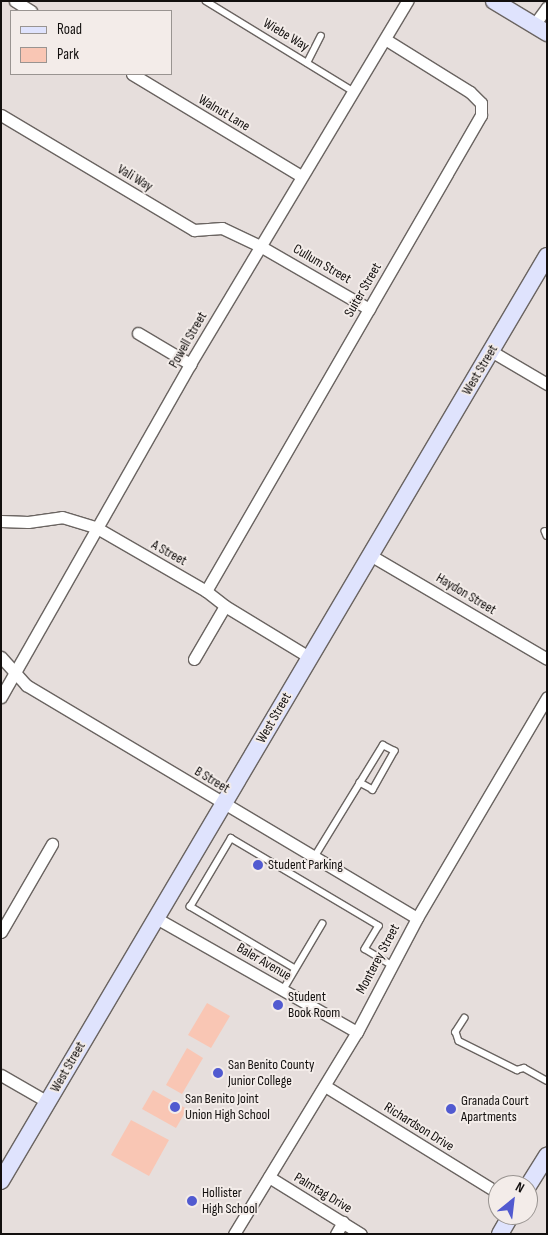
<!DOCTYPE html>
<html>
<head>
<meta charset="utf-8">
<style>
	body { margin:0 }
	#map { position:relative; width:548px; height:1235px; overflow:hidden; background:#e6dedc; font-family:"Sofia Sans Condensed",sans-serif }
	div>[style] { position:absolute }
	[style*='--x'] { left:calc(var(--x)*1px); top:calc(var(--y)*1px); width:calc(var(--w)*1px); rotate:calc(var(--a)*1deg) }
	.green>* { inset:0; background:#f9c6b4 }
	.roads { filter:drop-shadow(1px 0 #6a6461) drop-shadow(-1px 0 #6a6461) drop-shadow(0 1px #6a6461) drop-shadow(0 -1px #6a6461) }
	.lane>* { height:5.5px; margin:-2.75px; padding:0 2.75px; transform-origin:2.75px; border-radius:2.75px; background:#fff }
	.street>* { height:11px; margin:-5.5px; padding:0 5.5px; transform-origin:5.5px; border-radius:5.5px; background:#fff }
	.secondary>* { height:16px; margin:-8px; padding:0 8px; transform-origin:8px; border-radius:8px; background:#dfe3fd }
	.dots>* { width:14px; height:14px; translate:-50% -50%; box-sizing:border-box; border:2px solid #f3ece9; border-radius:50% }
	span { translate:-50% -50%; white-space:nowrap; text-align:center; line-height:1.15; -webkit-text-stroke:4px #f3ece9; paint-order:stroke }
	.street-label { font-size:14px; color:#120f0e }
	.poi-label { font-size:14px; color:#120f0e }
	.left { translate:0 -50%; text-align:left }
	.frame { position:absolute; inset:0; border:2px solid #120f0e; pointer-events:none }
	.legend { position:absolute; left:10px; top:10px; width:162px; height:65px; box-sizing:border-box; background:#f3ece9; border:1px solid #999491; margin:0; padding:6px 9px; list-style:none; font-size:15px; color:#120f0e }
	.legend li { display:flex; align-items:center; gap:10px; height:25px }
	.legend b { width:25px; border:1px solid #999491 }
	.north { position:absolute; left:488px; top:1175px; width:50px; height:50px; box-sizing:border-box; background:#f3ece9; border:1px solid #999491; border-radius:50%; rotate:29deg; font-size:14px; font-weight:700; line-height:20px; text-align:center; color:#120f0e }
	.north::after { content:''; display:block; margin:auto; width:18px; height:22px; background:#515ad0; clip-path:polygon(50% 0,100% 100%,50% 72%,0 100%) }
</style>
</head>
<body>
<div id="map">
	<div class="green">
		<div style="clip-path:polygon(207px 1003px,230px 1016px,211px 1048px,188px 1035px)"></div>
		<div style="clip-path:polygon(187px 1048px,203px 1058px,182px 1094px,166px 1085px)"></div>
		<div style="clip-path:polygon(153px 1090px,187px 1109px,176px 1128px,142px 1109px)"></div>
		<div style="clip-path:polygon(131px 1120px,169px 1140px,149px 1176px,111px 1155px)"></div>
	</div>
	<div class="roads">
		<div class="lane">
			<div style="--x:206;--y:1;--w:172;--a:31.5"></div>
			<div style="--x:307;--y:63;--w:30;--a:-63"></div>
			<div style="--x:545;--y:531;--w:5;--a:68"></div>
			<div style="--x:315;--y:856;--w:130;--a:-58.5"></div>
			<div style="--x:383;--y:745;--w:13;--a:27"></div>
			<div style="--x:395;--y:751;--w:45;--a:119.4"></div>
			<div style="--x:373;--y:790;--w:15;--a:-152"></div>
			<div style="--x:295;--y:969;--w:122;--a:-149.4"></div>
			<div style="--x:190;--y:907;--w:80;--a:-59.3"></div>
			<div style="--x:231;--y:838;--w:172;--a:30.7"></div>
			<div style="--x:379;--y:926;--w:27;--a:121"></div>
			<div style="--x:365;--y:949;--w:31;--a:31"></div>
			<div style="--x:283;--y:990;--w:77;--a:-59.4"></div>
			<div style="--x:465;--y:1018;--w:17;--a:123"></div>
			<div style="--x:456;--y:1032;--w:9;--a:72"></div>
			<div style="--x:459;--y:1041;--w:65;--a:26.6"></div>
			<div style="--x:517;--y:1070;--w:7;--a:-16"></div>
			<div style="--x:524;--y:1068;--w:26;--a:29"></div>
		</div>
		<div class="street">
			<div style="--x:15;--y:1;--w:19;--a:32"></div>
			<div style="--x:534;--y:25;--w:22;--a:-54"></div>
			<div style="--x:132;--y:74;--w:197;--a:31.1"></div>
			<div style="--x:1;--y:115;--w:225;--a:30.8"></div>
			<div style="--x:194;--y:230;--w:28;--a:-4"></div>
			<div style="--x:222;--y:228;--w:42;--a:25.3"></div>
			<div style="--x:260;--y:246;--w:126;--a:30"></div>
			<div style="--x:138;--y:333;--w:61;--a:30.8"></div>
			<div style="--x:491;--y:351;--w:65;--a:30.5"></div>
			<div style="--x:1;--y:521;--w:27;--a:2"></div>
			<div style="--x:28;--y:522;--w:34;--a:-8"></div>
			<div style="--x:62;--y:517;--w:37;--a:17"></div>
			<div style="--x:97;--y:528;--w:126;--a:30"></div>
			<div style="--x:206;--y:591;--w:24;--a:38"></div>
			<div style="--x:225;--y:606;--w:98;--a:31.3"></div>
			<div style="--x:370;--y:555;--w:205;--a:30.4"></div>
			<div style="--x:206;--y:591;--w:550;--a:-59.98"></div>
			<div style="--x:481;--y:115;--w:12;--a:-90"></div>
			<div style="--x:481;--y:103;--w:16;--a:-135"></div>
			<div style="--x:470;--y:92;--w:100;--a:-148.1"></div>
			<div style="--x:1;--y:657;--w:38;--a:48"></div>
			<div style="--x:26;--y:685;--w:455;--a:30.8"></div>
			<div style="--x:194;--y:659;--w:61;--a:-59.7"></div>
			<div style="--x:1;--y:697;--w:383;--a:-60.4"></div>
			<div style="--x:190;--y:364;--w:423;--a:-59.1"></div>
			<div style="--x:156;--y:918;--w:231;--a:29.6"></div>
			<div style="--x:1;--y:932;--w:102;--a:-59.9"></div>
			<div style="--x:1;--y:1075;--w:54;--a:29.9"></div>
			<div style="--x:325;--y:1086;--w:203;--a:31.7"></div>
			<div style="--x:269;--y:1177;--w:108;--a:31.8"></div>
			<div style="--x:234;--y:1234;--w:237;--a:-58.7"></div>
			<div style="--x:357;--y:1032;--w:129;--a:-62.2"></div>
			<div style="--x:417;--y:918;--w:256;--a:-59.5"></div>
			<div style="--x:336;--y:1234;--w:14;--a:-60"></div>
		</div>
		<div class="secondary">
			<div style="--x:494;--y:1;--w:62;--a:31.1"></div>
			<div style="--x:1;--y:1181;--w:1074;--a:-59.45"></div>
			<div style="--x:528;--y:1186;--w:36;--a:-58"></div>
			<div style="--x:500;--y:1234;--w:22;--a:-60"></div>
		</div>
	</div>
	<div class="dots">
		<div style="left:258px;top:865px;background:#515ad0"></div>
		<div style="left:278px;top:1005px;background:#515ad0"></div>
		<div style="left:218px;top:1073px;background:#515ad0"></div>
		<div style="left:175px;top:1107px;background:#515ad0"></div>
		<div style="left:451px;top:1109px;background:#515ad0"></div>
		<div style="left:192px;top:1201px;background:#515ad0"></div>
	</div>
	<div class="street-label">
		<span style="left:286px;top:35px;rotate:31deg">Wiebe Way</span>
		<span style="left:224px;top:113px;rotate:31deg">Walnut Lane</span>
		<span style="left:135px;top:178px;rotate:31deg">Vali Way</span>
		<span style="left:322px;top:264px;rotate:30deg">Cullum Street</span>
		<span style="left:363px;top:290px;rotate:-60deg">Suiter Street</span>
		<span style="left:188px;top:340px;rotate:-60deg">Powell Street</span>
		<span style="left:480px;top:370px;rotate:-59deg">West Street</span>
		<span style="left:169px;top:553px;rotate:29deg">A Street</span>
		<span style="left:466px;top:594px;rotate:31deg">Haydon Street</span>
		<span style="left:274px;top:718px;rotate:-60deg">West Street</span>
		<span style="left:212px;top:780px;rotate:31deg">B Street</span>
		<span style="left:378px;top:959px;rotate:-62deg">Monterey Street</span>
		<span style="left:264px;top:962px;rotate:30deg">Baler Avenue</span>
		<span style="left:68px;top:1067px;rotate:-60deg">West Street</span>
		<span style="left:419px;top:1127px;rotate:32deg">Richardson Drive</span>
		<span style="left:323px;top:1193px;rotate:31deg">Palmtag Drive</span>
	</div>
	<div class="poi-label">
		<span class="left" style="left:268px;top:865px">Student Parking</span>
		<span class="left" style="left:288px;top:1005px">Student<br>Book Room</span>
		<span class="left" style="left:228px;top:1073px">San Benito County<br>Junior College</span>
		<span class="left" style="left:185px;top:1107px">San Benito Joint<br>Union High School</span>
		<span class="left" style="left:461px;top:1109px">Granada Court<br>Apartments</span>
		<span class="left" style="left:202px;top:1201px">Hollister<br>High School</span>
	</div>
	<div class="frame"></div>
	<ul class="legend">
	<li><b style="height:6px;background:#dfe3fd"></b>Road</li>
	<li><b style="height:14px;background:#f9c6b4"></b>Park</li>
	</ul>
	<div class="north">N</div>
</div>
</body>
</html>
